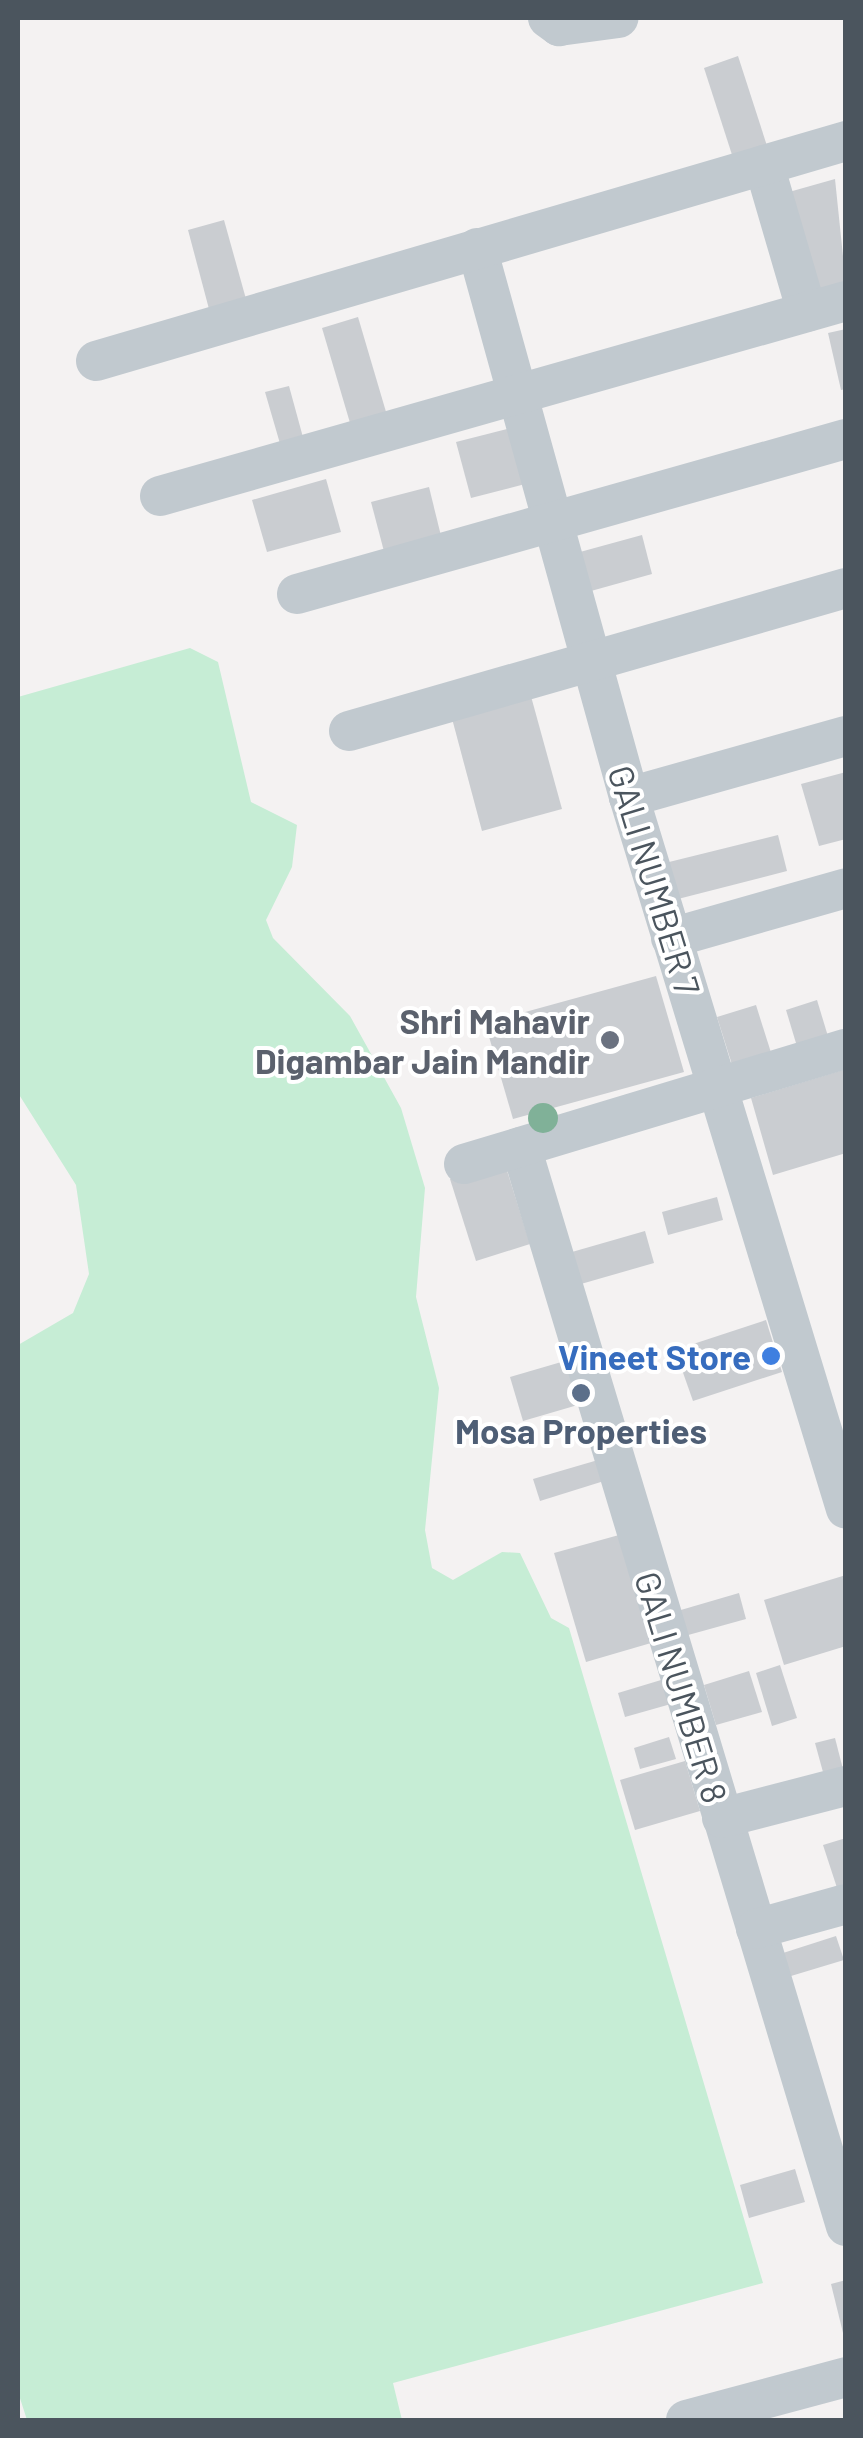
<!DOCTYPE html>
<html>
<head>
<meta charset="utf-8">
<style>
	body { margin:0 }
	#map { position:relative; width:863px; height:2438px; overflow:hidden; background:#f4f2f2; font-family:Barlow,sans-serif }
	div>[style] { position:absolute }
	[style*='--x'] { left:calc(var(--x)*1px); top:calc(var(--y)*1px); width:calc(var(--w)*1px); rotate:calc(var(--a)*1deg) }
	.green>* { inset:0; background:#c6edd5 }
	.building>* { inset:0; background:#cacdd1 }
	.minor>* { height:40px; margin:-20px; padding:0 20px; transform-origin:20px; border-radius:20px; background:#c1c9cf }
	.trees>* { width:30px; height:30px; margin:-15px; border-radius:50%; background:#80b198 }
	.dots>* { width:28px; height:28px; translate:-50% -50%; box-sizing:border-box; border:5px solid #fff; border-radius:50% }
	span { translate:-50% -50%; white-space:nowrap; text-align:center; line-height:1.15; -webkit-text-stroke:8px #fff; paint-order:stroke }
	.street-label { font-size:35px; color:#4b555e }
	.worship-label { font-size:35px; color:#5b616d; font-weight:700 }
	.right { translate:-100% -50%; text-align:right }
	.shop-label { font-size:35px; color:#366cbe; font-weight:700 }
	.service-label { font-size:35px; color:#4e5e75; font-weight:700 }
	.frame { position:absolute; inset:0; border:20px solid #4b555e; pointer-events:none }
</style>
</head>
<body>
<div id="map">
	<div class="green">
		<div style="clip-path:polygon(190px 648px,218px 662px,251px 802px,297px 825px,292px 867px,266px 920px,273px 938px,350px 1016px,401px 1108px,425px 1188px,416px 1297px,439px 1388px,425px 1530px,432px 1568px,453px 1580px,502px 1552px,520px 1553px,551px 1618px,569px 1628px,763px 2283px,393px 2383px,402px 2420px,27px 2420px,18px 2392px,18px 1345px,73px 1313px,89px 1274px,76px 1185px,18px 1093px,18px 697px)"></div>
	</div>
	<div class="building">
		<div style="clip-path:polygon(738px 56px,768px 149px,734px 161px,704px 68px)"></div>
		<div style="clip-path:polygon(835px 179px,846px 285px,818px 292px,789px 192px)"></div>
		<div style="clip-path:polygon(224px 220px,246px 299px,209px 309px,188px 230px)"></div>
		<div style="clip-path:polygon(358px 317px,389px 422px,353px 433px,322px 328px)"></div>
		<div style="clip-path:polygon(846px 329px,846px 389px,841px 390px,828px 333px)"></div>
		<div style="clip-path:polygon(289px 386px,304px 441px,281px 447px,265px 392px)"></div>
		<div style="clip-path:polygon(515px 427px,529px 483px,471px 498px,456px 442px)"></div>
		<div style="clip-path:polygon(326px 479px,341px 532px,267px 552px,252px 500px)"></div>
		<div style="clip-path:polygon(429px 487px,443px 544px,386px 559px,371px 502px)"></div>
		<div style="clip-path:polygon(642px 535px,652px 574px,591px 591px,580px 552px)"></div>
		<div style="clip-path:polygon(529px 689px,562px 809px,482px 831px,450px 711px)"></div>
		<div style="clip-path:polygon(846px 772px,846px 839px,819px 846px,801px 784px)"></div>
		<div style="clip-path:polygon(778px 835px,787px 871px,674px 900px,665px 863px)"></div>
		<div style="clip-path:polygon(656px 976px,684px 1072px,513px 1119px,485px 1023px)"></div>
		<div style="clip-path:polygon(817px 1000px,830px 1043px,799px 1053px,786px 1010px)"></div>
		<div style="clip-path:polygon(756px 1005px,773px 1059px,734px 1071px,717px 1017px)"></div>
		<div style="clip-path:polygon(846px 1069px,846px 1153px,773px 1175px,751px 1098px)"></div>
		<div style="clip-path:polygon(504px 1161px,530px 1244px,476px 1261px,450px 1179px)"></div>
		<div style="clip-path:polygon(717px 1197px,723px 1220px,668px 1235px,662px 1212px)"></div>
		<div style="clip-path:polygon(645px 1231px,654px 1263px,574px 1286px,565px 1254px)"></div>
		<div style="clip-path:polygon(766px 1320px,782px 1372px,693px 1401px,675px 1350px)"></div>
		<div style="clip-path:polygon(575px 1358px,588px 1402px,523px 1421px,510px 1377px)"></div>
		<div style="clip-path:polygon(598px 1460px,604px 1481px,540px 1501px,533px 1479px)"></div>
		<div style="clip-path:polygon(619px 1535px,651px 1643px,586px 1662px,554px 1553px)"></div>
		<div style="clip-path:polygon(846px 1575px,846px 1646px,784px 1665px,764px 1600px)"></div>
		<div style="clip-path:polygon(739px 1593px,746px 1619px,681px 1637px,674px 1612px)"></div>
		<div style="clip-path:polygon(780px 1665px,797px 1718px,772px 1726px,756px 1673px)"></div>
		<div style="clip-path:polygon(749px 1671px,762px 1712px,716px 1725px,704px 1685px)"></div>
		<div style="clip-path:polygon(671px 1677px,678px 1702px,625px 1717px,618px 1693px)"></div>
		<div style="clip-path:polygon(669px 1737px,676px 1759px,640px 1769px,634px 1748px)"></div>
		<div style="clip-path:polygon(835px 1738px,845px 1777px,826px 1783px,815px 1743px)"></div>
		<div style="clip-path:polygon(685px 1761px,700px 1811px,635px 1830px,620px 1780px)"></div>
		<div style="clip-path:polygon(846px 1838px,846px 1896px,840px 1897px,823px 1845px)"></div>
		<div style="clip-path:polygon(836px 1936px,844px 1960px,791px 1976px,783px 1953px)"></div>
		<div style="clip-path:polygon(795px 2169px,805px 2202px,749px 2218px,740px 2185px)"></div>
		<div style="clip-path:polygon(846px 2280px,846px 2336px,844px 2337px,831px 2284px)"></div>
	</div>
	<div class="minor">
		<div style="--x:548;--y:18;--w:14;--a:36"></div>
		<div style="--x:559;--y:26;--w:60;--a:-7.7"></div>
		<div style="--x:764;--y:165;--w:153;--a:73.7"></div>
		<div style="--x:477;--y:248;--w:570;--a:74.52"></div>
		<div style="--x:629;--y:797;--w:744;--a:73.05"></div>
		<div style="--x:96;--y:361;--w:782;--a:-16.35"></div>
		<div style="--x:160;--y:496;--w:713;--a:-15.87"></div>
		<div style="--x:297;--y:594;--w:570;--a:-15.77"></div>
		<div style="--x:349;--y:731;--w:517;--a:-16.05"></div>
		<div style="--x:629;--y:797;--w:225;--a:-15.7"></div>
		<div style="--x:671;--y:938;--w:182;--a:-15.9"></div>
		<div style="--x:521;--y:1147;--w:1127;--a:73.24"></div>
		<div style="--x:464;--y:1164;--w:399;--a:-16.8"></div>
		<div style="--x:722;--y:1818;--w:128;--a:-14.5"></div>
		<div style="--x:756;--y:1929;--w:93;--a:-15.5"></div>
		<div style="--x:686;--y:2420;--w:166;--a:-15"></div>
	</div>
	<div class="trees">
		<div style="left:543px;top:1118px"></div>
	</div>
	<div class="dots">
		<div style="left:610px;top:1040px;background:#6b7280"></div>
		<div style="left:771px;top:1356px;background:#3f7fe0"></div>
		<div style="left:581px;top:1393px;background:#5c6f8a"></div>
	</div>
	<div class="street-label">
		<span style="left:655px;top:880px;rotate:73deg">GALI NUMBER 7</span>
		<span style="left:682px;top:1687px;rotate:73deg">GALI NUMBER 8</span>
	</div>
	<div class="worship-label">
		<span class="right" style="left:590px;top:1040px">Shri Mahavir<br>Digambar Jain Mandir</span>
	</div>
	<div class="shop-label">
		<span class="right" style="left:751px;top:1356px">Vineet Store</span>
	</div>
	<div class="service-label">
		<span style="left:581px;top:1430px">Mosa Properties</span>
	</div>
	<div class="frame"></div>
</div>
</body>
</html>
